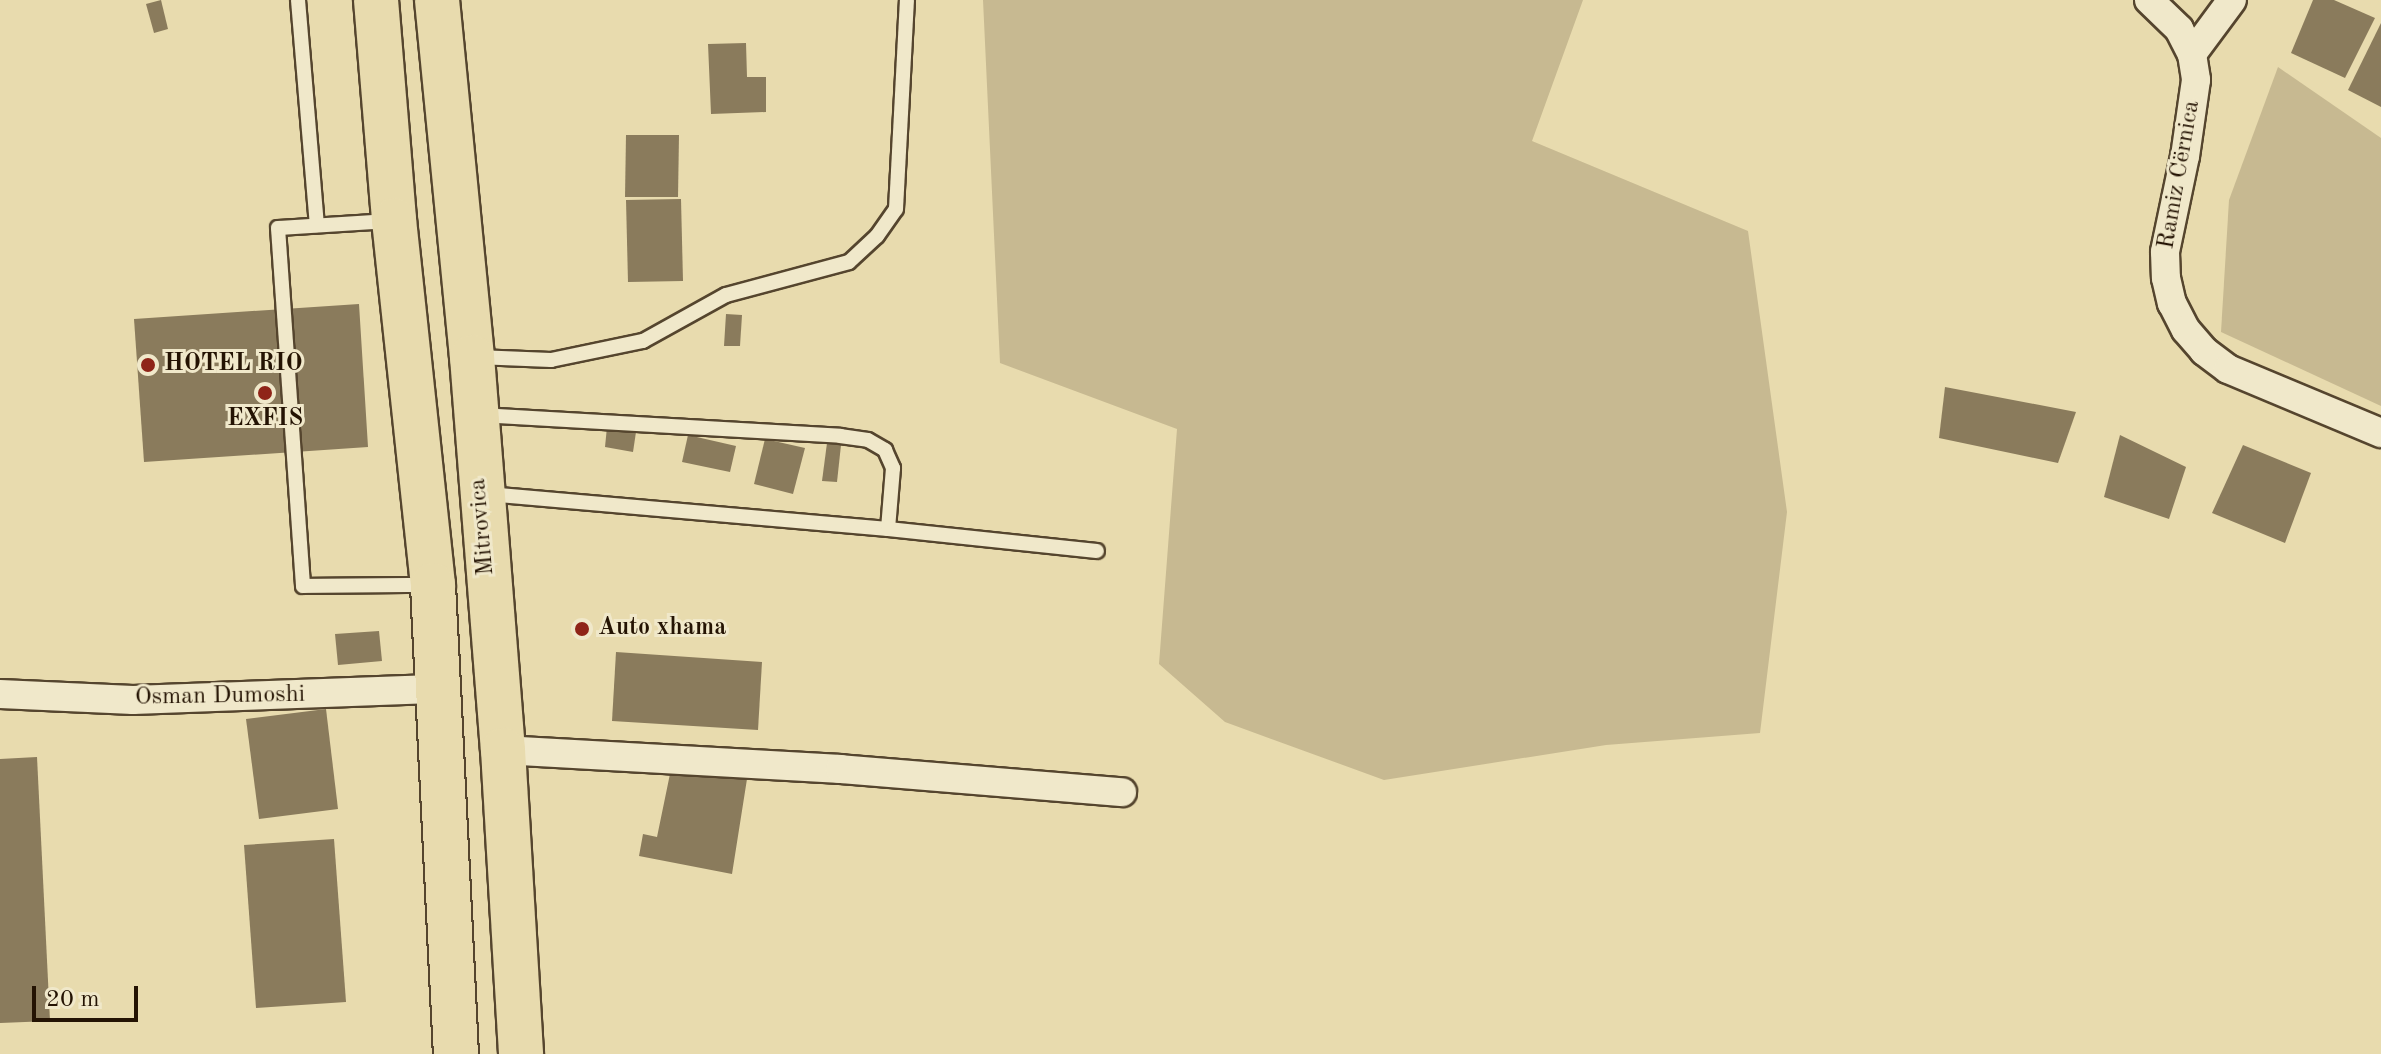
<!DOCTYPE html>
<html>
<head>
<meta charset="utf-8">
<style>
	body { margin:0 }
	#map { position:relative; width:2381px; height:1054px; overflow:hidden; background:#e8dbae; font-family:"Old Standard TT",serif }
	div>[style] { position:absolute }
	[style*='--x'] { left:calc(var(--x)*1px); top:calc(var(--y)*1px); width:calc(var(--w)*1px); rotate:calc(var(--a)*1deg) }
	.green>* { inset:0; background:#c7b991 }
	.building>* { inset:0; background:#8a7b5c }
	.roads { filter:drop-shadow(2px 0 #55452e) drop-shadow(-2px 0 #55452e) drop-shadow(0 2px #55452e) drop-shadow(0 -2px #55452e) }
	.service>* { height:14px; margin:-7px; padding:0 7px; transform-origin:7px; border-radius:7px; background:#f0e8ca }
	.minor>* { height:28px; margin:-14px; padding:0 14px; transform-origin:14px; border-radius:14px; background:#f0e8ca }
	.trunk>* { height:44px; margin:-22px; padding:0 22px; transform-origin:22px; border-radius:22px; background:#e8dbae }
	.dots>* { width:22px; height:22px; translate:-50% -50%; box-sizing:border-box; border:4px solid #f0e8ca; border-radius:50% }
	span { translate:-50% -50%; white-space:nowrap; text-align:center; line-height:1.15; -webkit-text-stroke:6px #f0e8ca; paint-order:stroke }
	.street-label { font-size:24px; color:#241303 }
	.poi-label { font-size:24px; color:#241303; font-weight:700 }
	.left { translate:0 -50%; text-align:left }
	.scale { position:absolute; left:32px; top:986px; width:106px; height:36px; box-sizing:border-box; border:4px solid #241303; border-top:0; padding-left:10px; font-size:24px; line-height:28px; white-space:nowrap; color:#241303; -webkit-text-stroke:6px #f0e8ca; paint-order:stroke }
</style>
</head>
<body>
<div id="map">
	<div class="green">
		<div style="clip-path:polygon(983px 0,1583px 0,1532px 141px,1748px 231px,1787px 512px,1760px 733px,1606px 745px,1384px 780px,1225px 722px,1159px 664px,1177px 429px,1000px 363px)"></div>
		<div style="clip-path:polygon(2278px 67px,2381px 138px,2381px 406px,2221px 332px,2229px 200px)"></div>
	</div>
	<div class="building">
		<div style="clip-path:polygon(161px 0,168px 29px,154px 33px,146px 4px)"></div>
		<div style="clip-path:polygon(2313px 0,2334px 0,2375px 18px,2345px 78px,2291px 53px)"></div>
		<div style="clip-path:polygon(2381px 23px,2381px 107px,2348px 90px)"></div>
		<div style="clip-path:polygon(746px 43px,747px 77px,766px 77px,766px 112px,711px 114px,708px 44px)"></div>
		<div style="clip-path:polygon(626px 135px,679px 135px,678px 197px,625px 197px)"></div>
		<div style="clip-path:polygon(681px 199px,683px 281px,628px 282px,626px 200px)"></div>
		<div style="clip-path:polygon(359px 304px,368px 447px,144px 462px,134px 319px)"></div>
		<div style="clip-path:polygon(726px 314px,742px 315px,740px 346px,724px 346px)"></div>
		<div style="clip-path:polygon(1945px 387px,2076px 412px,2058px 463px,1939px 438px)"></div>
		<div style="clip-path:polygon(607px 427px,636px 432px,633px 452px,605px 447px)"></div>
		<div style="clip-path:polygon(688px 435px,736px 446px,730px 472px,682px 462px)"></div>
		<div style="clip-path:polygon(2120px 435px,2186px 467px,2169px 519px,2104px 497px)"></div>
		<div style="clip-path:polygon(765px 439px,805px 448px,793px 494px,754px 484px)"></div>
		<div style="clip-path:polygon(827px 443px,841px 445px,837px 482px,822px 481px)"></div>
		<div style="clip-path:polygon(2243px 445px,2311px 473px,2285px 543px,2212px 513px)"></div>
		<div style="clip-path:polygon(379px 631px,382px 661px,338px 665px,335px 634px)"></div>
		<div style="clip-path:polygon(616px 652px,762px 662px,758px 730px,612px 721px)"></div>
		<div style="clip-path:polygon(326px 709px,338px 809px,259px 819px,246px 719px)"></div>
		<div style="clip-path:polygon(37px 757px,50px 1021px,0 1023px,0 759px)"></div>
		<div style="clip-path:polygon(671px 769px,747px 779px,732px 874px,639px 856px,643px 834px,657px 837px)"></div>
		<div style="clip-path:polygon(334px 839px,346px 1002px,256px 1008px,244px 845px)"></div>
	</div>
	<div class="roads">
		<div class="service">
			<div style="--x:298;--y:0;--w:226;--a:85.2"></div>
			<div style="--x:390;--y:221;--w:112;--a:176.4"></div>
			<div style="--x:278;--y:228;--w:359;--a:86"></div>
			<div style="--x:303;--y:586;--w:125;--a:-0.5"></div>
			<div style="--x:476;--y:357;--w:75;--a:2.3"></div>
			<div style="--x:551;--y:360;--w:94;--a:-11.7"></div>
			<div style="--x:643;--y:341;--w:95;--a:-29"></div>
			<div style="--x:726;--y:295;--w:127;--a:-15"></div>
			<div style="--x:849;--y:262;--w:38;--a:-43"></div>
			<div style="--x:877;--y:236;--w:33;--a:-55"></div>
			<div style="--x:896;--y:209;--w:209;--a:-87"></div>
			<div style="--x:480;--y:415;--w:361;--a:3.3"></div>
			<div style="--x:840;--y:436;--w:28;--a:8"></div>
			<div style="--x:868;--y:440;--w:20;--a:30"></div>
			<div style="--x:885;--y:450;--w:20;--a:66"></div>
			<div style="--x:893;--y:468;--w:61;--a:94.7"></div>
			<div style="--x:888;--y:529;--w:402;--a:-175"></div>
			<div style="--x:888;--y:529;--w:210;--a:6"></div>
		</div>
		<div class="minor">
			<div style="--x:2149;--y:0;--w:42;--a:44"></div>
			<div style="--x:2179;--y:29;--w:28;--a:63"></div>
			<div style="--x:2192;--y:54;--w:26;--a:81"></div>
			<div style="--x:2196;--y:80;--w:77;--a:98.2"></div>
			<div style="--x:2185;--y:156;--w:98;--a:101.8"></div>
			<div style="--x:2165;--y:252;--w:26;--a:88"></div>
			<div style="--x:2166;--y:278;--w:26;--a:77"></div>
			<div style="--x:2172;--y:303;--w:30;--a:63"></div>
			<div style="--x:2186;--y:330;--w:28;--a:49"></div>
			<div style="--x:2204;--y:351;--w:30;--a:37"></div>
			<div style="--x:2228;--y:369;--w:166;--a:22.7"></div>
			<div style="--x:2192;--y:54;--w:67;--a:-53.5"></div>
			<div style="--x:0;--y:694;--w:133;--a:2.6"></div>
			<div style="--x:133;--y:700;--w:307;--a:-2.1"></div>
			<div style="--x:503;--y:750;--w:338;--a:3.2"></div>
			<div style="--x:840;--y:769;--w:283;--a:4.7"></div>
		</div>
		<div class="trunk">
			<div style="--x:376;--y:0;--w:221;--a:85.3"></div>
			<div style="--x:394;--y:220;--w:367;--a:83.9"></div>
			<div style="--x:433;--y:585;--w:470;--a:87.2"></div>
			<div style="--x:437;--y:0;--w:359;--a:84.4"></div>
			<div style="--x:472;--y:357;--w:394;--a:85.5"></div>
			<div style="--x:503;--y:750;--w:305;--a:86.6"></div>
		</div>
	</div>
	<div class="dots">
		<div style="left:148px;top:365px;background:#8f2418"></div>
		<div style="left:265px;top:393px;background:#8f2418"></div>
		<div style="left:582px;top:629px;background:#8f2418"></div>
	</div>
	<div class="street-label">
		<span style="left:2180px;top:175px;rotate:-80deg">Ramiz Cërnica</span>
		<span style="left:483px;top:527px;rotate:-95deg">Mitrovica</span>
		<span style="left:220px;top:697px;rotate:-1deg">Osman Dumoshi</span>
	</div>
	<div class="poi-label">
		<span class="left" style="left:164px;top:365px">HOTEL RIO</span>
		<span style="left:265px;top:420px">EXFIS</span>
		<span class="left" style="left:598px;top:629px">Auto xhama</span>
	</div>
	<div class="scale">20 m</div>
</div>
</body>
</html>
